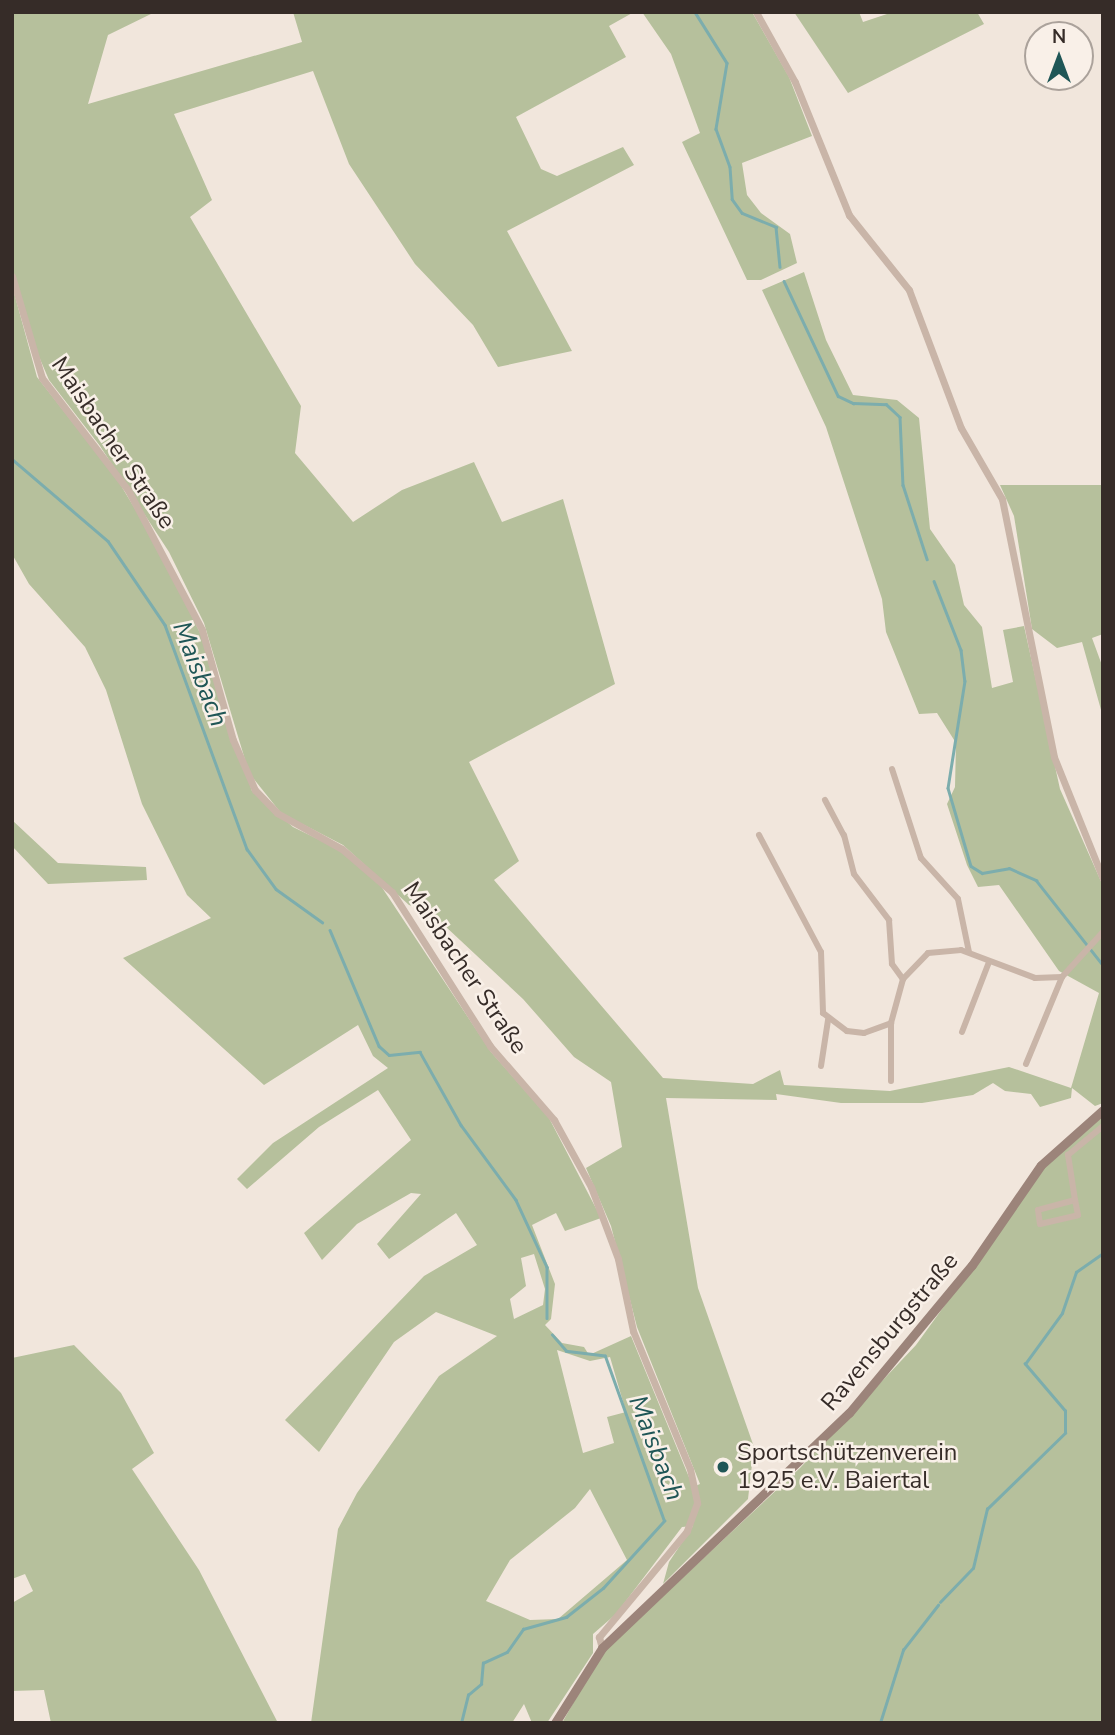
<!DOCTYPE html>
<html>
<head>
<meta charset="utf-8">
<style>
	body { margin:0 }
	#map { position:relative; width:1115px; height:1735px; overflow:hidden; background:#f1e6dc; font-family:"Nunito Sans",sans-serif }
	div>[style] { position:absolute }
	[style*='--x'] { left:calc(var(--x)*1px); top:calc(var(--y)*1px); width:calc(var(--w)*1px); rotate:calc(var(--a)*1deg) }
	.green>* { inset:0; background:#b6c09c }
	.stream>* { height:2.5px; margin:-1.25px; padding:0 1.25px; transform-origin:1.25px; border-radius:1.25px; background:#7cadad }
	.minor>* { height:6px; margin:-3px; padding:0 3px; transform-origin:3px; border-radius:3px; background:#c9b5a8 }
	.tertiary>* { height:7px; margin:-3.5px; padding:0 3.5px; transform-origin:3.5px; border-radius:3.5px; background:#c9b5a8 }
	.secondary>* { height:9px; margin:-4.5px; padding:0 4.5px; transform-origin:4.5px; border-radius:4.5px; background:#9c847a }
	.dots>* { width:19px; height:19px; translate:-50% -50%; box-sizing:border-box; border:4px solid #f9f0e8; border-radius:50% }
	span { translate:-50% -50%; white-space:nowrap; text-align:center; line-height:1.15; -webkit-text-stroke:5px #f9f0e8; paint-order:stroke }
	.street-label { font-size:24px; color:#362c28 }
	.poi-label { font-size:24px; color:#362c28 }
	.left { translate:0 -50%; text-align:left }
	.water-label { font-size:26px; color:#1f5656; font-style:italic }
	.frame { position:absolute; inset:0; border:14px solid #362c28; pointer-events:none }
	.north { position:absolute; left:1024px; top:21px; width:70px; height:70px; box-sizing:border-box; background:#f9f0e8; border:2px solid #aba29b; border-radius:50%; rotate:0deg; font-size:19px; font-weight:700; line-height:28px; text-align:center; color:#362c28 }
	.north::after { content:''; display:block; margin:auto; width:24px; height:32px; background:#1f5656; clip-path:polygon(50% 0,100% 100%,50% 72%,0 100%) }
</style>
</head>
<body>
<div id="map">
	<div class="green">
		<div style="clip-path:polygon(evenodd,12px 12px,155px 12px,108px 35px,88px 104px,302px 42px,293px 12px,634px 12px,609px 26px,626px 57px,516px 117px,541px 169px,557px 176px,623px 147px,634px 165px,507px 231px,572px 351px,498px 367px,473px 325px,415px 264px,349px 164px,313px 71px,174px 114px,212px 200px,190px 217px,301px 406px,295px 453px,353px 522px,402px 490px,474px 462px,502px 522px,563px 499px,615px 684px,469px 762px,519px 861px,494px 880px,663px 1078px,753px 1084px,780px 1070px,784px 1085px,890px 1091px,1009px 1067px,1071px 1088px,1099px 993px,1059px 971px,999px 885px,978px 887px,967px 865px,947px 804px,955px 787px,956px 743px,937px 713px,919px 714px,886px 632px,882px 599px,826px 427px,762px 290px,804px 272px,826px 340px,853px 395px,897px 400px,919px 418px,930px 529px,955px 565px,964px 605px,982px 627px,992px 688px,1013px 682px,1003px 630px,1024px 626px,1060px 789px,1103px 886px,1103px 1103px,1095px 1106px,1072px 1088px,1071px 1098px,1040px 1107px,1031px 1094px,1005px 1091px,993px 1083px,973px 1095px,922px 1103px,841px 1103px,776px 1094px,777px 1100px,666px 1098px,698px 1288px,754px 1447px,748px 1499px,663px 1584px,669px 1562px,693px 1526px,682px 1527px,616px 1614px,593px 1634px,593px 1653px,547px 1723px,532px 1723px,524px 1704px,512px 1723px,311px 1723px,338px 1529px,357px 1493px,439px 1376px,497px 1336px,436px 1312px,394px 1342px,319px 1452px,285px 1420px,424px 1276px,477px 1245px,456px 1213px,389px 1259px,377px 1244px,421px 1194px,411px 1193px,357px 1224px,322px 1260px,304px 1233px,411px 1140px,378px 1090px,319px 1127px,247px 1189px,237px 1179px,273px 1143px,388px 1068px,373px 1056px,358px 1025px,264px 1085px,123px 958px,211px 918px,187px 895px,142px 804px,106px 690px,85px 647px,29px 584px,12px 554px,12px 285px,37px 377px,117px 479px,158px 547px,202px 637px,252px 791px,293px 827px,336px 848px,377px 880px,491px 1052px,549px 1118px,601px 1218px,565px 1231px,556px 1213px,532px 1225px,555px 1284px,551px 1319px,545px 1325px,562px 1343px,584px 1347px,589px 1355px,631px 1336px,693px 1487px,700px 1484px,637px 1327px,611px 1226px,586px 1168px,622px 1147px,611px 1082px,574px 1057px,523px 999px,430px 912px,409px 905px,343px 845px,281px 813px,249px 773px,204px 623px,169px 552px,100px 446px,49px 380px,31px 338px,12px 267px,12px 12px,534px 1254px,545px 1289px,543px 1305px,514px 1319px,510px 1299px,526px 1286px,521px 1258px,534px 1254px,12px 12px,557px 1350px,590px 1361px,610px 1357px,626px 1412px,607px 1417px,614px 1443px,583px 1453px,557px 1350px,12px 12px,590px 1489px,627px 1560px,558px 1619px,530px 1620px,486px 1601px,510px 1560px,575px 1508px,590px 1489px)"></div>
		<div style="clip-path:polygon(642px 12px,752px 12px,789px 77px,812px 136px,742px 163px,747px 195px,761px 213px,790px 234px,797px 263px,761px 280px,747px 280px,682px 142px,700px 133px,671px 54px)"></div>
		<div style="clip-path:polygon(794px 12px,859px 12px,863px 22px,893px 12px,977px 12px,984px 24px,848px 93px)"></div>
		<div style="clip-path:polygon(1000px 485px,1103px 485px,1103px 634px,1092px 638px,1103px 668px,1103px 717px,1082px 642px,1057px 648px,1032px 629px,1014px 516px)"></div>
		<div style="clip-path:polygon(12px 820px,58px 863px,146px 867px,147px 880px,48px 884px,12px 846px)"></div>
		<div style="clip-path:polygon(1103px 1116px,1103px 1723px,562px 1723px,600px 1655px,800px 1468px,916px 1345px,1045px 1167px)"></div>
		<div style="clip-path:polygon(74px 1345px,121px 1393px,154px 1453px,132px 1469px,199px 1570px,278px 1723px,51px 1723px,44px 1690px,12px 1691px,12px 1603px,33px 1591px,25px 1574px,12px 1579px,12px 1358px)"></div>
	</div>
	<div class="stream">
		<div style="--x:695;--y:12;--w:60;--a:57.9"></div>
		<div style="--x:727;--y:63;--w:67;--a:99.5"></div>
		<div style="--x:716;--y:129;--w:40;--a:69.8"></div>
		<div style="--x:730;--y:167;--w:32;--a:86"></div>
		<div style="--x:732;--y:199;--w:17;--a:54"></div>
		<div style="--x:742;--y:213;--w:37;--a:22"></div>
		<div style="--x:776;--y:227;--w:40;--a:84.3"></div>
		<div style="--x:784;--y:281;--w:127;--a:64.8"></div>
		<div style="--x:838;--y:396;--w:17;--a:25"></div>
		<div style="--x:853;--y:403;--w:33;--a:2"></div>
		<div style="--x:886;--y:404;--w:19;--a:43"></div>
		<div style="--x:900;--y:417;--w:68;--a:87.5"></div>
		<div style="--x:903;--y:485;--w:78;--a:72"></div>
		<div style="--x:12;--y:459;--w:126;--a:40.5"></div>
		<div style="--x:108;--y:541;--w:102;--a:55.8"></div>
		<div style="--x:165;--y:625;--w:239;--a:69.9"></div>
		<div style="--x:247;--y:849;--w:49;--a:54.1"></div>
		<div style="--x:276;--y:889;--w:57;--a:35.7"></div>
		<div style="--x:934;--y:581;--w:74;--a:68.6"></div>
		<div style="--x:961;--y:650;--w:31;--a:83"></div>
		<div style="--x:965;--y:681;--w:108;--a:99"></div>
		<div style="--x:948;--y:788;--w:81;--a:73.6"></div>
		<div style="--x:971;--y:866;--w:13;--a:32"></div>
		<div style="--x:982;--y:873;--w:27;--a:-10"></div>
		<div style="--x:1009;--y:868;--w:30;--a:24"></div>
		<div style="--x:1036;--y:880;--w:108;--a:51.8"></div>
		<div style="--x:330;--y:930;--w:126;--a:67.1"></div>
		<div style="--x:379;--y:1046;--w:13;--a:42"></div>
		<div style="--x:389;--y:1055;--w:31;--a:-6"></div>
		<div style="--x:420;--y:1052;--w:84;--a:60.7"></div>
		<div style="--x:461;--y:1125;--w:93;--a:53.7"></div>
		<div style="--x:516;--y:1200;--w:74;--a:65.2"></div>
		<div style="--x:547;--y:1267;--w:51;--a:90"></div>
		<div style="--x:940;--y:1602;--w:47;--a:-45.9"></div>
		<div style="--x:973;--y:1568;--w:61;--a:-76.7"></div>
		<div style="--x:987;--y:1509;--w:109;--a:-44.3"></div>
		<div style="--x:1065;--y:1433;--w:22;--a:-90"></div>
		<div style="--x:1065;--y:1411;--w:62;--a:-130.4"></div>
		<div style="--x:1025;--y:1364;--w:63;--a:-54"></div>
		<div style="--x:1062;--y:1313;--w:43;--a:-71.1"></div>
		<div style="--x:1076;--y:1272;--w:33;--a:-35"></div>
		<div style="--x:461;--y:1723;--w:29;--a:-76"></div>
		<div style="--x:468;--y:1695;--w:17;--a:-40"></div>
		<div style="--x:481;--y:1684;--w:21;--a:-85"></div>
		<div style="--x:483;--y:1663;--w:26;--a:-25"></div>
		<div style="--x:507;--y:1652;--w:28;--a:-55"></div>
		<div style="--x:523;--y:1629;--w:45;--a:-15.6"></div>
		<div style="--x:566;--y:1617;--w:47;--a:-38.1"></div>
		<div style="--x:603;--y:1588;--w:91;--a:-47.7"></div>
		<div style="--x:664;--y:1521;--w:175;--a:-109.7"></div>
		<div style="--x:605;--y:1356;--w:39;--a:-173"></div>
		<div style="--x:566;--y:1351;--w:21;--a:-131"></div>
		<div style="--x:880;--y:1723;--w:77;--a:-72.5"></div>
		<div style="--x:903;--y:1650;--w:57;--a:-52.1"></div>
	</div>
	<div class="minor">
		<div style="--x:892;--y:769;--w:94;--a:72"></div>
		<div style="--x:921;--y:858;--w:55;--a:47.9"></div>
		<div style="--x:958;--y:899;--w:54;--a:78.3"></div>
		<div style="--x:825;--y:800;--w:40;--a:62"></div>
		<div style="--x:844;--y:835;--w:40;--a:75.6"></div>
		<div style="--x:854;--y:874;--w:58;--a:52.7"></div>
		<div style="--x:889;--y:920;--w:44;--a:86.1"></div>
		<div style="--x:892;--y:964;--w:19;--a:54"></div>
		<div style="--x:759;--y:835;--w:132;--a:62.1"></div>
		<div style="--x:821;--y:952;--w:61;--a:88.1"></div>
		<div style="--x:823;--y:1013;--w:30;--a:37"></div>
		<div style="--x:847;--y:1031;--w:17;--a:7"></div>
		<div style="--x:864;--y:1033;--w:29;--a:-20"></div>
		<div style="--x:891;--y:1023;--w:46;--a:-74.7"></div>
		<div style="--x:903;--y:979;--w:36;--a:-46"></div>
		<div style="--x:928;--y:953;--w:33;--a:-5"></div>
		<div style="--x:961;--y:950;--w:79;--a:20.7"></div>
		<div style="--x:1035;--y:978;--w:27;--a:-2"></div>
		<div style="--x:1062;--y:977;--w:61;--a:-47.7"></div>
		<div style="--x:891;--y:1023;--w:58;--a:90"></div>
		<div style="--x:962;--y:1032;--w:75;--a:-68.9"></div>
		<div style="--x:1026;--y:1064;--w:94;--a:-67.5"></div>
		<div style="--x:821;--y:1066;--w:47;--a:-81.3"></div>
		<div style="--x:1075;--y:1200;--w:38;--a:165"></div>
		<div style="--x:1038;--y:1210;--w:14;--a:82"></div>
		<div style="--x:1040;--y:1224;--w:39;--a:-13"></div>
		<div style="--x:1078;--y:1215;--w:15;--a:-101"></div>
		<div style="--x:1075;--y:1200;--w:46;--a:-98.8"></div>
		<div style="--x:1068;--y:1155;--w:45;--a:-39.6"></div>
	</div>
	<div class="tertiary">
		<div style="--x:756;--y:12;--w:80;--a:60.9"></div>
		<div style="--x:795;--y:82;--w:144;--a:67.9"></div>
		<div style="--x:849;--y:215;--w:96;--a:51.3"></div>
		<div style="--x:909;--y:290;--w:147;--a:69.4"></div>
		<div style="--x:961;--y:428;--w:82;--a:60"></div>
		<div style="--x:1002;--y:499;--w:263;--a:78.6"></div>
		<div style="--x:1054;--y:757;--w:131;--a:68.1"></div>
		<div style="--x:12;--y:276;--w:106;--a:73.6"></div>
		<div style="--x:42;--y:378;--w:141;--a:52.5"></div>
		<div style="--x:128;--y:490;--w:158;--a:62.1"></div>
		<div style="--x:202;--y:630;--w:114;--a:74.3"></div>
		<div style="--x:233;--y:740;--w:55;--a:66.3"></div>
		<div style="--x:255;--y:790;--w:32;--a:46"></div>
		<div style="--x:277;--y:813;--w:74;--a:29"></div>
		<div style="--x:342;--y:849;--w:66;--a:40.7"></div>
		<div style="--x:392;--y:892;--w:183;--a:57.5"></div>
		<div style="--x:490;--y:1046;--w:98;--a:49.1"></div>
		<div style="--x:554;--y:1120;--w:77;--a:61.1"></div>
		<div style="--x:591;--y:1187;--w:77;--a:69.4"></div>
		<div style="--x:618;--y:1259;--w:74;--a:78.2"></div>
		<div style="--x:633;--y:1331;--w:149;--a:67.6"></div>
		<div style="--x:690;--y:1469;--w:35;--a:78"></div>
		<div style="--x:697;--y:1503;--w:30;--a:110"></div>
		<div style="--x:687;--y:1531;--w:138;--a:129.7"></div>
		<div style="--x:599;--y:1637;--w:11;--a:75"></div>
	</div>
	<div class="secondary">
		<div style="--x:555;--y:1723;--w:89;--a:-57.9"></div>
		<div style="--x:602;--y:1648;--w:341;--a:-43.6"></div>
		<div style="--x:849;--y:1413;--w:192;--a:-50.3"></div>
		<div style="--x:972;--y:1265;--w:121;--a:-55.4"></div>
		<div style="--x:1041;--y:1165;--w:83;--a:-41.6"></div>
	</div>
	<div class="dots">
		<div style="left:723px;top:1467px;background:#1f5656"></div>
	</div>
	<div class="street-label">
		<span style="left:113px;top:443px;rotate:56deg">Maisbacher Straße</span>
		<span style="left:465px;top:968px;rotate:56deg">Maisbacher Straße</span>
		<span style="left:890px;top:1332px;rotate:-50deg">Ravensburgstraße</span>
	</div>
	<div class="poi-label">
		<span class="left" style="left:737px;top:1467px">Sportschützenverein<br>1925 e.V. Baiertal</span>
	</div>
	<div class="water-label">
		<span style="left:200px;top:674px;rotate:69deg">Maisbach</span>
		<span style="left:656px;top:1448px;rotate:69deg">Maisbach</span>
	</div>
	<div class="frame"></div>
	<div class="north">N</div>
</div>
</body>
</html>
